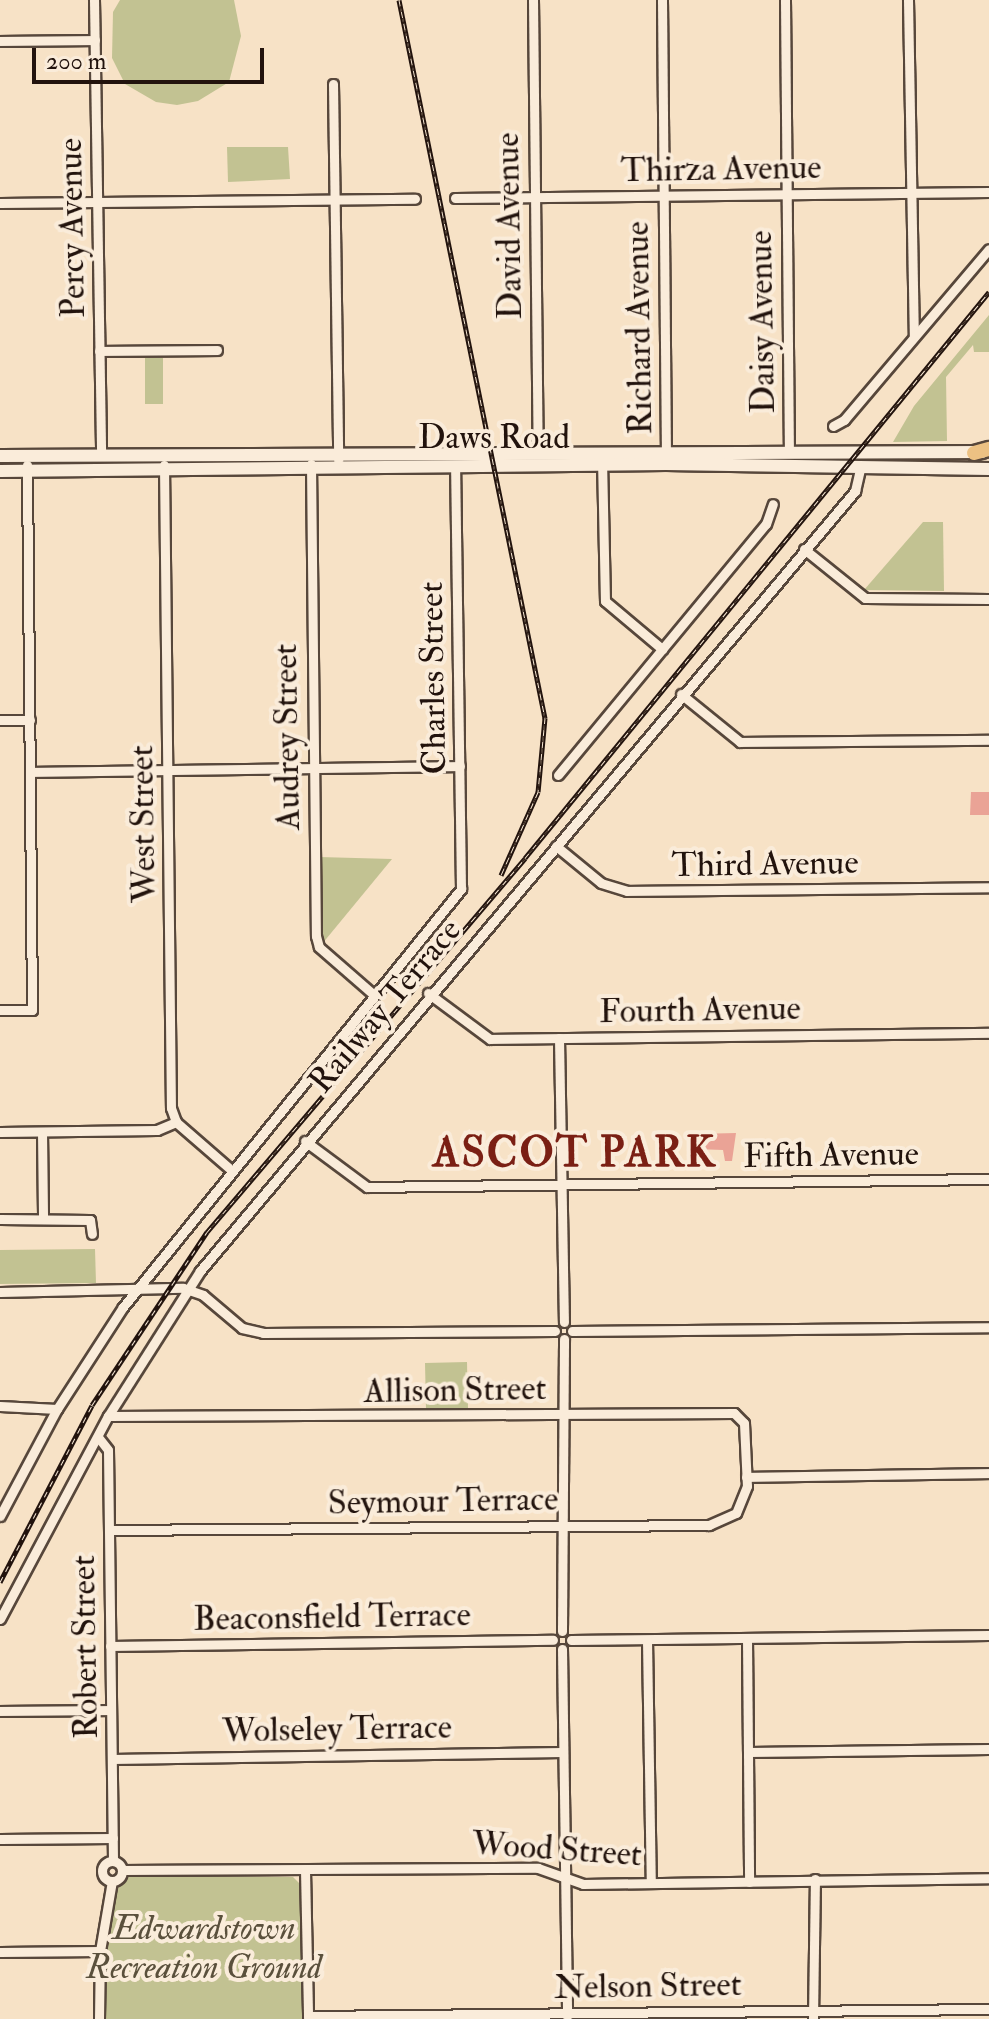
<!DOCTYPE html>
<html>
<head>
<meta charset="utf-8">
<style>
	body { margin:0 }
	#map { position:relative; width:989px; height:2019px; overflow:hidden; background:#f7e2c6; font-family:"IM FELL Double Pica",serif }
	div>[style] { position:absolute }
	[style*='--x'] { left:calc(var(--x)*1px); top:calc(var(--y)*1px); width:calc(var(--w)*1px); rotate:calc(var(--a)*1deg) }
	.green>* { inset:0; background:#c2c292 }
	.building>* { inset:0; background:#eaa396 }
	.roads { filter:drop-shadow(2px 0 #57473b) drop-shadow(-2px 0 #57473b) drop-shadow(0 2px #57473b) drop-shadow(0 -2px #57473b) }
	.street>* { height:9px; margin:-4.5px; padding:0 4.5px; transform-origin:4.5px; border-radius:4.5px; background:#faecda }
	.street>.ring { margin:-4.5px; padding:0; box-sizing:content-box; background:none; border:9px solid #faecda; border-radius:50% }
	.secondary>* { height:12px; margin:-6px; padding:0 6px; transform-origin:6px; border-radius:6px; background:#faecda }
	.primary>* { height:14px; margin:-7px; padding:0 7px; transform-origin:7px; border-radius:7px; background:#ecc183 }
	.rail>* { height:5px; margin-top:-2.5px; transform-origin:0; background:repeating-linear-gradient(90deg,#faecda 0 6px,#22130d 0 12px); box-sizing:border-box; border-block:2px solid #22130d }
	span { translate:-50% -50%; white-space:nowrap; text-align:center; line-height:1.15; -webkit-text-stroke:8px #faecda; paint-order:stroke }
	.street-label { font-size:34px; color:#22130d }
	.park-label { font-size:34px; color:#5a503c; font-style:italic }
	.district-label { font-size:42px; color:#7a1f14; font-weight:700; letter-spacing:2px }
	.scale { position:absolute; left:32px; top:48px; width:232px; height:36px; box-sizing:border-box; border:4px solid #22130d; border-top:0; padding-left:10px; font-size:24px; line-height:28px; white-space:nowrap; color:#22130d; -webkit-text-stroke:6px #faecda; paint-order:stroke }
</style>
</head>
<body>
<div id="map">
	<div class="green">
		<div style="clip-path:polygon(120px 0,234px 0,241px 36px,229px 82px,198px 101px,177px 105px,156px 102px,125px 84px,112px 58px,113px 12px)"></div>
		<div style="clip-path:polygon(227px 147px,288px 147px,290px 179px,228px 182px)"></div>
		<div style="clip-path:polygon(989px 315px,989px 352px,974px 352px,973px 345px,946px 377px,947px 441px,893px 442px,914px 406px)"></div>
		<div style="clip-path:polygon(145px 358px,163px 358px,163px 404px,145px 404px)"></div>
		<div style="clip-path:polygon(923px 522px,943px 522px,944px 591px,864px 590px)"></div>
		<div style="clip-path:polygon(319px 857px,392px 859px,322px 944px,319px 937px)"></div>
		<div style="clip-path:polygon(95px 1249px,96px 1283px,0 1284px,0 1250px)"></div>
		<div style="clip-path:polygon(467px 1362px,468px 1408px,426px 1409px,425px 1363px)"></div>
		<div style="clip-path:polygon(131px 1876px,293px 1877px,299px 1883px,304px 2019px,104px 2019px,105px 1946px,119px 1881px)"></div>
	</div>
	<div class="building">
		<div style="clip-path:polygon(971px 792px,989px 792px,989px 815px,970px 815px)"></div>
		<div style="clip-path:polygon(736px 1133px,732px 1161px,725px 1161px,723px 1150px,695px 1149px,696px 1134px)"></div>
	</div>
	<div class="roads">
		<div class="street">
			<div style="--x:94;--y:0;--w:455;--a:89.1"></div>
			<div style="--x:533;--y:0;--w:452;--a:89.4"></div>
			<div style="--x:662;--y:0;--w:457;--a:89.5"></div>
			<div style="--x:785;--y:0;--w:451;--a:89.5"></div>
			<div style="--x:908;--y:0;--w:336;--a:89"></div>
			<div style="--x:0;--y:41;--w:95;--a:-0.6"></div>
			<div style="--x:333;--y:84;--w:376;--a:89.2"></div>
			<div style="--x:455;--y:198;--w:534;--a:-0.64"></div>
			<div style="--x:0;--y:203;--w:415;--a:-0.6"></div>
			<div style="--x:99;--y:351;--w:118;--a:-0.5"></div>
			<div style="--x:833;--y:426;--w:13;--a:-29"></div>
			<div style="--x:844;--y:420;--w:224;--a:-49.7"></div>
			<div style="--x:602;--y:459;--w:142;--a:88.8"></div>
			<div style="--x:605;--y:601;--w:75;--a:40.1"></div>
			<div style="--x:311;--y:464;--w:472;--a:89.4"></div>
			<div style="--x:316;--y:936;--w:11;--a:75"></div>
			<div style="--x:319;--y:947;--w:73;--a:41.1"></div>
			<div style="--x:164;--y:465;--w:643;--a:89.38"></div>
			<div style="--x:171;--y:1108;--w:15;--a:70"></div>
			<div style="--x:176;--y:1122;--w:70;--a:41"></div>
			<div style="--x:804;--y:549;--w:78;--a:38.8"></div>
			<div style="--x:865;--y:598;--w:124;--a:0.5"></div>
			<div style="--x:681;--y:694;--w:76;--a:39.1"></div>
			<div style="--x:740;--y:742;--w:249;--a:-0.5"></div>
			<div style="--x:0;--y:720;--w:30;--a:0"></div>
			<div style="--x:31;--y:772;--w:429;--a:-0.8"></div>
			<div style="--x:558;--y:775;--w:326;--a:-50.4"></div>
			<div style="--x:766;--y:524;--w:21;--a:-71"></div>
			<div style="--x:556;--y:846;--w:58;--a:39.4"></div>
			<div style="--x:601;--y:883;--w:27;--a:17"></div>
			<div style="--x:627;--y:891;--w:362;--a:-0.6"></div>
			<div style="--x:428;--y:993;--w:77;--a:36.6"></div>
			<div style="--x:490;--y:1039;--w:499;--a:-0.7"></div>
			<div style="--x:0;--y:1010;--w:32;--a:0"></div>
			<div style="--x:32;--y:1010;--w:545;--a:-90.53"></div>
			<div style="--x:559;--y:1038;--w:284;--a:89"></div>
			<div style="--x:0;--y:1132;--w:157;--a:-0.7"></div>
			<div style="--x:157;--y:1130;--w:21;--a:-23"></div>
			<div style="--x:42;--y:1132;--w:85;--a:89.3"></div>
			<div style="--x:305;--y:1141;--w:77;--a:36.6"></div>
			<div style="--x:367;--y:1187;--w:622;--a:-0.74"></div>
			<div style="--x:0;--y:1219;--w:90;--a:0.6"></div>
			<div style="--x:90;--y:1220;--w:14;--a:82"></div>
			<div style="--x:0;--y:1292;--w:183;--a:-1.3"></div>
			<div style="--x:183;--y:1288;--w:21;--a:19"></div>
			<div style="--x:203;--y:1295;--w:51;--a:40.2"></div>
			<div style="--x:242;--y:1328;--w:22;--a:13"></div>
			<div style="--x:263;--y:1333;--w:292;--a:-0.4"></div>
			<div style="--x:572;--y:1331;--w:417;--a:-0.5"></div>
			<div style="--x:0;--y:1406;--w:57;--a:3"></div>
			<div style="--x:108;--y:1416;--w:626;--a:-0.27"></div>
			<div style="--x:734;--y:1413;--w:14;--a:45"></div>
			<div style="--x:744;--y:1423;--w:63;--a:87.3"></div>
			<div style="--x:747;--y:1486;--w:29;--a:112"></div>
			<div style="--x:736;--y:1513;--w:30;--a:156"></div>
			<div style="--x:709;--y:1525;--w:600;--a:179.52"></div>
			<div style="--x:98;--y:1437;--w:16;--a:52"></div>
			<div style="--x:108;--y:1450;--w:411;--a:89.3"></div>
			<div style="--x:746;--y:1477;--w:243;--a:-0.9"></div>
			<div style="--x:0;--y:1516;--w:121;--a:-62"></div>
			<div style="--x:57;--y:1409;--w:121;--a:-57.1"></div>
			<div style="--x:123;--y:1307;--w:538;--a:-51.04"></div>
			<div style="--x:461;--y:889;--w:423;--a:-90.8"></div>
			<div style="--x:0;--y:1619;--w:230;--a:-62"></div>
			<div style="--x:108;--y:1416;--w:172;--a:-57.6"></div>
			<div style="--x:200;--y:1271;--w:1019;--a:-49.98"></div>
			<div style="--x:855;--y:491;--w:26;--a:-77"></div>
			<div style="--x:562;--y:1631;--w:292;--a:-89.6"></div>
			<div style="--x:747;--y:1639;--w:243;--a:89.5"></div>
			<div style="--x:571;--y:1640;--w:418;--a:-0.7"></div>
			<div style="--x:647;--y:1640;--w:242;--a:89.1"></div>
			<div style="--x:110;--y:1646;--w:443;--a:-0.8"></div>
			<div style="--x:562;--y:1649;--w:367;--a:89.2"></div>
			<div style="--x:0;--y:1711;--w:111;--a:-0.5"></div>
			<div style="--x:749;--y:1752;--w:240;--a:-0.7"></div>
			<div style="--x:112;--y:1759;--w:450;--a:-0.9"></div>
			<div style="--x:0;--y:1839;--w:113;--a:-0.5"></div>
			<div class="ring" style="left:102px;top:1861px;width:11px;height:11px"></div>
			<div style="--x:122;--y:1870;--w:416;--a:-0.3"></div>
			<div style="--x:538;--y:1868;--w:48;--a:19.6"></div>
			<div style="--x:583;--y:1884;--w:406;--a:-0.8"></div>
			<div style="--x:305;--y:1870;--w:149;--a:88.8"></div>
			<div style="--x:0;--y:1952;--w:100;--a:-0.6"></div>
			<div style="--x:308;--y:2016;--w:681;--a:-0.59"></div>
			<div style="--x:99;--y:2019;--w:68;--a:-89.2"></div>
			<div style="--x:100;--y:1951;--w:71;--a:-80.3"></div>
			<div style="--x:813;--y:2019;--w:140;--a:-89.2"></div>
		</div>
		<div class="secondary">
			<div style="--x:0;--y:456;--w:982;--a:-0.23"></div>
			<div style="--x:0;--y:471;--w:666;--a:-0.6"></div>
			<div style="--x:666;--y:464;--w:323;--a:0.9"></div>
		</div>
		<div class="primary">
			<div style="--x:974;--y:453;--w:16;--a:-15"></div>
		</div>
	</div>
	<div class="rail">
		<div style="--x:399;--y:0;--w:733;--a:78.51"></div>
		<div style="--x:545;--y:718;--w:74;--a:95.4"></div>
		<div style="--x:538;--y:792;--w:91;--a:114"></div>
		<div style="--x:0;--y:1582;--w:199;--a:-62.5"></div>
		<div style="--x:92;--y:1405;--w:208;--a:-56.4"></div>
		<div style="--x:207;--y:1232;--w:491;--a:-49.6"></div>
		<div style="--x:525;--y:858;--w:732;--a:-50.66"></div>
	</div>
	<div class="street-label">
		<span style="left:721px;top:169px;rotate:-1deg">Thirza Avenue</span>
		<span style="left:509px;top:226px;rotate:-91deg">David Avenue</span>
		<span style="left:72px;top:228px;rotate:-91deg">Percy Avenue</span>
		<span style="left:762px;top:322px;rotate:-91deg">Daisy Avenue</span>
		<span style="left:639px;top:328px;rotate:-91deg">Richard Avenue</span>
		<span style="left:494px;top:438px">Daws Road</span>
		<span style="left:433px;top:678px;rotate:-91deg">Charles Street</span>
		<span style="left:287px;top:737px;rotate:-91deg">Audrey Street</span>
		<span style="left:143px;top:824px;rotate:-91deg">West Street</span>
		<span style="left:765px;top:864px;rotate:-1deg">Third Avenue</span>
		<span style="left:385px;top:1006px;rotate:-50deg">Railway Terrace</span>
		<span style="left:700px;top:1010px;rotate:-1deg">Fourth Avenue</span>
		<span style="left:831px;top:1155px;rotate:-1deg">Fifth Avenue</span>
		<span style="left:455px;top:1390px;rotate:-1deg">Allison Street</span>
		<span style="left:443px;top:1501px;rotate:-1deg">Seymour Terrace</span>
		<span style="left:332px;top:1617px;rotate:-1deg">Beaconsfield Terrace</span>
		<span style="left:85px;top:1647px;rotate:-91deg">Robert Street</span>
		<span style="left:337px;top:1729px;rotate:-1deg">Wolseley Terrace</span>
		<span style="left:557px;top:1849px;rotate:4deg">Wood Street</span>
		<span style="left:648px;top:1986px;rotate:-1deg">Nelson Street</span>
	</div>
	<div class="park-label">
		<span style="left:204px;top:1948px">Edwardstown<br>Recreation Ground</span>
	</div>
	<div class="district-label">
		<span style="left:575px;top:1153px">ASCOT PARK</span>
	</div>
	<div class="scale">200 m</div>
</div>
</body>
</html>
